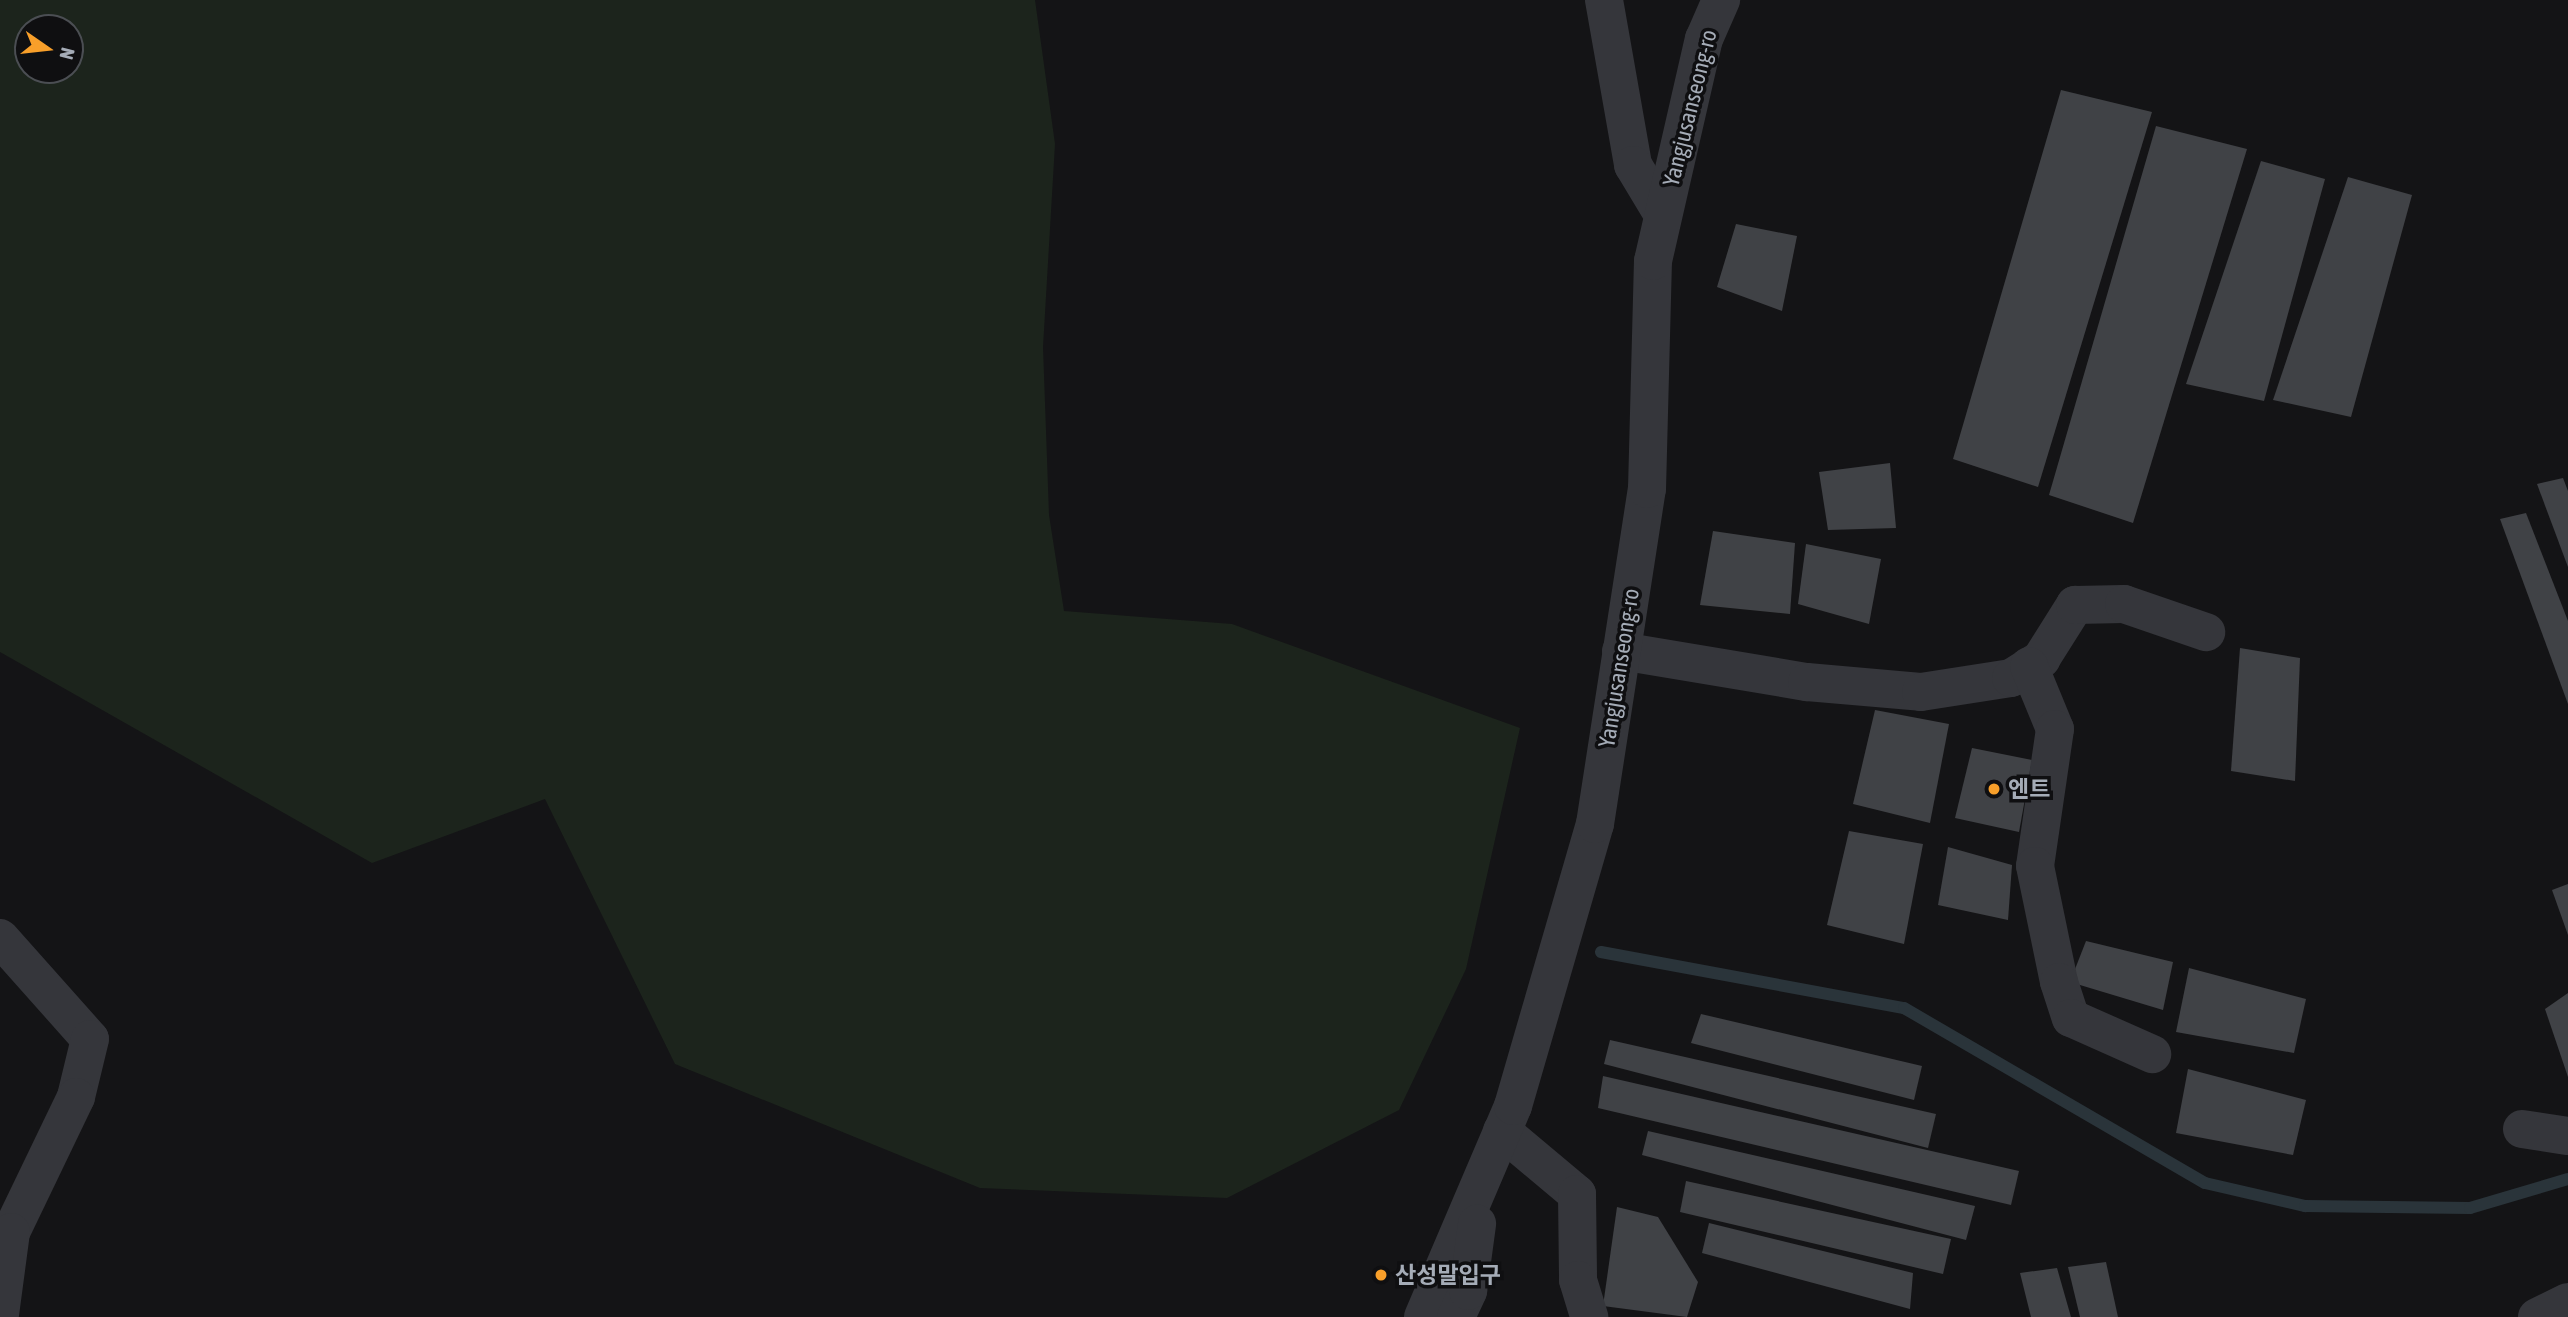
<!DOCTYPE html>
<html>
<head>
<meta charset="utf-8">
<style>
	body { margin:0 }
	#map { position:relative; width:2568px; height:1317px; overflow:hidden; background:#141416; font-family:"Asap Condensed","Noto Sans KR",sans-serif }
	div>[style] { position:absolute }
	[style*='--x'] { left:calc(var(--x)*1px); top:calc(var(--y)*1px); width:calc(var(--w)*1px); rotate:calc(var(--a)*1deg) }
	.green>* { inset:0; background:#1c241c }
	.stream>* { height:12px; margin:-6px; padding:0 6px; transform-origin:6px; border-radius:6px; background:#2a343a }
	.building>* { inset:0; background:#404246 }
	.minor>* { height:38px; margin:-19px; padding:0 19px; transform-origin:19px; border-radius:19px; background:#35363b }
	.dots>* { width:19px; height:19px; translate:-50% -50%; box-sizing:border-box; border:4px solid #0f0f11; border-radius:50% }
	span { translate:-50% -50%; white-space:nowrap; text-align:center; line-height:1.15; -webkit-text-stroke:7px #0f0f11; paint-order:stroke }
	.street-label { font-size:23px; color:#a5acb7 }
	.poi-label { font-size:23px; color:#a5acb7; font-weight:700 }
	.left { translate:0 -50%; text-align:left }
	.north { position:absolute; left:14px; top:14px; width:70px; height:70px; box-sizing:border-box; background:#0f0f11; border:2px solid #4b4e53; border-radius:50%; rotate:104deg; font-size:19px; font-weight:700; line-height:28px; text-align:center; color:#a5acb7 }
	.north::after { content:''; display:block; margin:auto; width:24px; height:32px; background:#f89f2a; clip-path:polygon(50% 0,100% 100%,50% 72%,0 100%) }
</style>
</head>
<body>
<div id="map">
	<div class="green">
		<div style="clip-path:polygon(evenodd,0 0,1035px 0,1055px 144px,1043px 347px,1049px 515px,1064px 611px,1232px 624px,1520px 728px,1466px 969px,1399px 1110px,1227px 1198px,980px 1188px,675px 1064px,545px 799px,372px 863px,0 652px,0 0,28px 28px,70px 28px,70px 70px,28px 70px,28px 28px)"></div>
	</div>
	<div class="stream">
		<div style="--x:1601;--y:952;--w:308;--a:10.5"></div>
		<div style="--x:1904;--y:1008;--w:348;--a:30.2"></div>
		<div style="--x:2205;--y:1183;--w:103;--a:13"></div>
		<div style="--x:2305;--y:1206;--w:165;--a:0.7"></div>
		<div style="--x:2470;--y:1208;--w:102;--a:-16.5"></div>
	</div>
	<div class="building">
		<div style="clip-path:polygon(2061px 90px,2152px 112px,2038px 487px,1953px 459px)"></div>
		<div style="clip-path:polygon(2156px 126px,2247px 149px,2133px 523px,2049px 495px)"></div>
		<div style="clip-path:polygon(2261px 161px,2325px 179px,2264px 401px,2186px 384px)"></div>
		<div style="clip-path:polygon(2348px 177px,2412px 195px,2351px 417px,2273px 400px)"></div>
		<div style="clip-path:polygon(1736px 224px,1797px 236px,1782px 311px,1717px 287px)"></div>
		<div style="clip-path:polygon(1890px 463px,1896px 528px,1828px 530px,1819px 472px)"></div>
		<div style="clip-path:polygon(2563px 478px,2568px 491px,2568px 567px,2537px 484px)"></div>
		<div style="clip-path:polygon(2526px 513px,2568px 621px,2568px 704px,2500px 519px)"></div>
		<div style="clip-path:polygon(1713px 531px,1795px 543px,1790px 614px,1700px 605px)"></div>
		<div style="clip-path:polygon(1806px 544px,1881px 559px,1869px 624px,1798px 604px)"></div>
		<div style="clip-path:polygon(2240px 648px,2300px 658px,2295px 781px,2231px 771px)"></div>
		<div style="clip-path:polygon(1875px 710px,1949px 724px,1930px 823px,1853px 804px)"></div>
		<div style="clip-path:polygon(1972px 748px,2032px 760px,2019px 832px,1955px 818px)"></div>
		<div style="clip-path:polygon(1849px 831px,1923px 844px,1904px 944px,1827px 925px)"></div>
		<div style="clip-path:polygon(1948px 847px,2012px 865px,2008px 920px,1938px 905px)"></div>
		<div style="clip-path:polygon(2568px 884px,2568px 935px,2552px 890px)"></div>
		<div style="clip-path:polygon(2086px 941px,2173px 962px,2163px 1010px,2070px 982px)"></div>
		<div style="clip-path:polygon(2189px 968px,2306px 999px,2294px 1053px,2176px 1032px)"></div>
		<div style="clip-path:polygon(2568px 993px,2568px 1077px,2545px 1009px)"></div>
		<div style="clip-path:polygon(1701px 1014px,1922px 1066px,1914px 1100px,1691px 1043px)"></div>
		<div style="clip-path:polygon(1610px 1040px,1936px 1114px,1928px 1148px,1604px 1064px)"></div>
		<div style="clip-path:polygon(2188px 1069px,2306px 1100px,2293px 1155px,2176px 1133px)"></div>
		<div style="clip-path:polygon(1603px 1076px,2019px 1171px,2011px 1205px,1598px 1108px)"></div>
		<div style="clip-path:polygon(1648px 1131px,1975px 1206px,1966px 1240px,1642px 1155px)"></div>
		<div style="clip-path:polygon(1686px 1181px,1951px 1239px,1943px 1274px,1680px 1212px)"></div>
		<div style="clip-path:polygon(1617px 1207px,1658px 1217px,1698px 1282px,1687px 1317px,1603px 1306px)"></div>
		<div style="clip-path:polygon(1709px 1223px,1913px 1273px,1910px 1309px,1702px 1253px)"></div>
		<div style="clip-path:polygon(2106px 1262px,2118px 1317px,2080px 1317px,2068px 1267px)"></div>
		<div style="clip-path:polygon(2057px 1268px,2071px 1317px,2031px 1317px,2020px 1273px)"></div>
	</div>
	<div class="minor">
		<div style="--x:1604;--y:0;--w:168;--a:80"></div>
		<div style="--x:1633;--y:165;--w:58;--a:59"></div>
		<div style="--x:1621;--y:651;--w:189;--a:9.5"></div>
		<div style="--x:1807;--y:682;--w:114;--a:5"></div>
		<div style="--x:1921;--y:692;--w:91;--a:-8.8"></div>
		<div style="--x:2011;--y:678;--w:36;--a:-32"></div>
		<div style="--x:2041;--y:659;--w:64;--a:-57.8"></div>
		<div style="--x:2075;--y:605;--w:49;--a:-1.2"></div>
		<div style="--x:2124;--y:604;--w:87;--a:18.9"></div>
		<div style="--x:2029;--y:666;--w:68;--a:67.6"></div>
		<div style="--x:2055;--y:729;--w:138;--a:98.3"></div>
		<div style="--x:2035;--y:866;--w:118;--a:78.3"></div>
		<div style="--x:2059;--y:982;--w:38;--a:72"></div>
		<div style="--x:2071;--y:1018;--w:89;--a:24"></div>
		<div style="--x:0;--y:938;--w:135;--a:48.3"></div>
		<div style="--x:90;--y:1039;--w:60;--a:103.6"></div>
		<div style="--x:76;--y:1097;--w:150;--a:115.7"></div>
		<div style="--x:11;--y:1232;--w:83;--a:97.6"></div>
		<div style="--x:2522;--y:1129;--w:47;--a:8.7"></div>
		<div style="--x:1502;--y:1131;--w:98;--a:40"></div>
		<div style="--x:1577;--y:1194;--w:86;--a:89.3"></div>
		<div style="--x:1578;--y:1280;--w:39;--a:73"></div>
		<div style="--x:1423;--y:1317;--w:229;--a:-66.9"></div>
		<div style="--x:1513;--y:1106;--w:294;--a:-73.8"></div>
		<div style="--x:1595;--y:824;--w:339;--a:-81.2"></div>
		<div style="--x:1647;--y:489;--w:228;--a:-88.5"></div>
		<div style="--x:1653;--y:261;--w:228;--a:-77.1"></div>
		<div style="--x:1704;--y:39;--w:43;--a:-66.4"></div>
		<div style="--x:1456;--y:1317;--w:29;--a:-65"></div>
		<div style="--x:1468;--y:1291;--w:68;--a:-82.3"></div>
		<div style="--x:2537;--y:1317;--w:34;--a:-26"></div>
	</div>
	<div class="dots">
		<div style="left:1994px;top:789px;background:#f89f2a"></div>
		<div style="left:1381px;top:1275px;background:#f89f2a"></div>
	</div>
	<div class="street-label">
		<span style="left:1690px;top:108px;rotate:-76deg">Yangjusanseong-ro</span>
		<span style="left:1619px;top:668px;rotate:-81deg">Yangjusanseong-ro</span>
	</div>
	<div class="poi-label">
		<span class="left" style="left:2008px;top:789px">엔트</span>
		<span class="left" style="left:1395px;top:1275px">산성말입구</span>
	</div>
	<div class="north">N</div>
</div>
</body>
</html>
